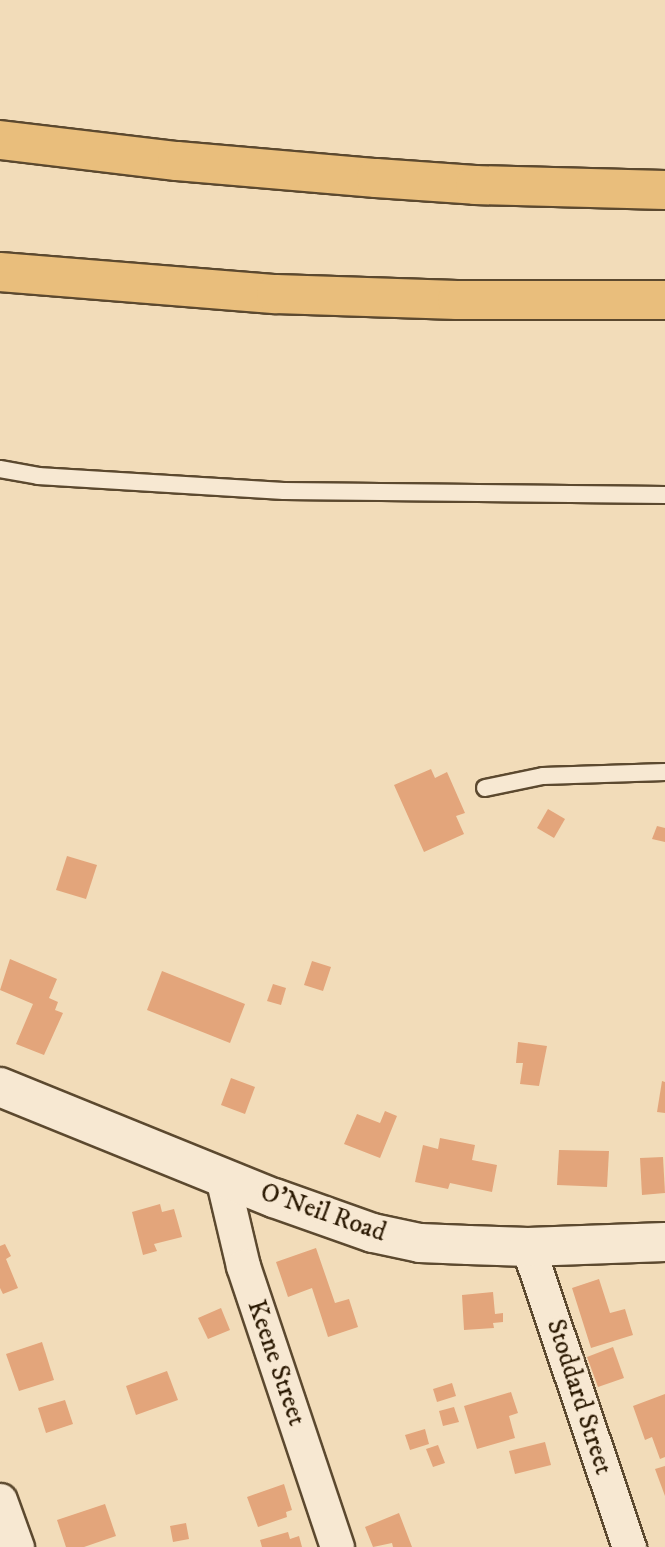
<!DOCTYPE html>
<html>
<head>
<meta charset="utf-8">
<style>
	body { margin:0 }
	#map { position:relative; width:665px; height:1547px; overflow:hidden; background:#f2dcb9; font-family:"IM FELL DW Pica",serif }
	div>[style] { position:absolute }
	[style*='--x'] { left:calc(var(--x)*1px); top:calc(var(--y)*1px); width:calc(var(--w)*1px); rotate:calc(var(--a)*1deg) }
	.building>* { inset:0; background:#e3a57b }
	.roads { filter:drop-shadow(2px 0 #5c492f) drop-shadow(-2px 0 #5c492f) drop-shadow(0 2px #5c492f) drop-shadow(0 -2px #5c492f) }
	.lane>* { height:16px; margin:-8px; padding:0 8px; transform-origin:8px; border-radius:8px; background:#f7e8d2 }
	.street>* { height:33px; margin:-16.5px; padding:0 16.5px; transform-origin:16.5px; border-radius:16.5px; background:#f7e8d2 }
	.secondary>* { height:38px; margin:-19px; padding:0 19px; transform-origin:19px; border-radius:19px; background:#f7e8d2 }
	.highway>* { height:38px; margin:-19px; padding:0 19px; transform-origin:19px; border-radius:19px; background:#e9be7c }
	span { translate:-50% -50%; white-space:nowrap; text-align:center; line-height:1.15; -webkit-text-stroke:7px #f7e8d2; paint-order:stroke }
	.street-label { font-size:26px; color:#2a1801 }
</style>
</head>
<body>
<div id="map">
	<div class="building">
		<div style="clip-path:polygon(431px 769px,435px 778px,447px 772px,465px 813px,456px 816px,464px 834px,424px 852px,394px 785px)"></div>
		<div style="clip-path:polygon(548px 809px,565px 819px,554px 838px,537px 828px)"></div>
		<div style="clip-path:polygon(657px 826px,665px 828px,665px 842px,652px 839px)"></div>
		<div style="clip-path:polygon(67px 856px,97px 865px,86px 899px,56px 890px)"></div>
		<div style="clip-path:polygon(10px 959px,57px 979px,49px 998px,58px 1002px,55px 1010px,63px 1013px,44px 1055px,16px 1044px,33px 1004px,0 990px)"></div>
		<div style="clip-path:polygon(312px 961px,331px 967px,323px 991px,304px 985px)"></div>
		<div style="clip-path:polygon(162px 971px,245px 1004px,230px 1043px,147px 1010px)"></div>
		<div style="clip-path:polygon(273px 984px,286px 988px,281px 1005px,267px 1001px)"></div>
		<div style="clip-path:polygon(518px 1042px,547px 1046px,539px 1086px,520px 1084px,523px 1063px,516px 1063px)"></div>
		<div style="clip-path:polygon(231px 1078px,255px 1087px,245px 1114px,221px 1105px)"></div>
		<div style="clip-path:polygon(662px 1081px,665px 1082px,665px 1113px,657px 1112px)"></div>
		<div style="clip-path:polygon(385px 1111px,397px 1116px,380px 1158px,344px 1144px,357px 1114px,380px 1123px)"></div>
		<div style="clip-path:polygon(440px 1138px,475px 1145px,472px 1160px,497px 1165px,492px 1192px,450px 1183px,448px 1189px,415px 1182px,423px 1145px,438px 1149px)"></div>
		<div style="clip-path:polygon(559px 1150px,609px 1151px,607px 1187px,557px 1185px)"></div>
		<div style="clip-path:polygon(663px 1157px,665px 1193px,642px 1195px,640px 1158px)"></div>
		<div style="clip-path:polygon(160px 1204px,162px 1212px,174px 1209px,182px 1237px,154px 1244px,157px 1251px,143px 1255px,132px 1212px)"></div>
		<div style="clip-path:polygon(5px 1244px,11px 1256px,6px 1259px,18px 1288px,3px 1294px,0 1288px,0 1246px)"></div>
		<div style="clip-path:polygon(316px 1248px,335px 1303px,349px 1299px,358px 1327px,328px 1337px,312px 1288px,288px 1297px,276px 1262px)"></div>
		<div style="clip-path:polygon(599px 1279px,610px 1313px,625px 1309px,633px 1335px,591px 1348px,572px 1288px)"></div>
		<div style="clip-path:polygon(493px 1292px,495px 1314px,503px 1313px,503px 1322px,493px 1323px,494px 1328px,464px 1330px,462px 1295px)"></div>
		<div style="clip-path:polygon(221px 1308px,230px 1330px,208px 1339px,198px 1318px)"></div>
		<div style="clip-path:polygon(42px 1342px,54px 1380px,19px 1391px,6px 1354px)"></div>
		<div style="clip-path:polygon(613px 1347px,624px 1378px,598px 1387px,587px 1357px)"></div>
		<div style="clip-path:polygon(167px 1371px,178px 1400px,136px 1415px,126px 1386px)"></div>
		<div style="clip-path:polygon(452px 1383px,456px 1396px,437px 1402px,433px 1389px)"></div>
		<div style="clip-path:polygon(511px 1392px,518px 1413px,509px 1416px,515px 1438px,477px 1449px,464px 1406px)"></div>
		<div style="clip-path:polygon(665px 1394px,665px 1457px,660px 1459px,652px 1437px,645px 1440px,633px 1406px)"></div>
		<div style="clip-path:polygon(65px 1400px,73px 1424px,46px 1433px,38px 1408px)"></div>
		<div style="clip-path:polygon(454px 1407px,459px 1422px,443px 1426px,439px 1411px)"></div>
		<div style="clip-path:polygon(425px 1429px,429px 1444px,410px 1450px,405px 1435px)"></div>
		<div style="clip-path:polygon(545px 1442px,551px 1465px,515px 1474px,509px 1451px)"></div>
		<div style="clip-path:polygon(438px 1445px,445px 1463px,433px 1467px,426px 1449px)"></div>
		<div style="clip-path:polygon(665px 1466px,665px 1496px,655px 1469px)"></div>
		<div style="clip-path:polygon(284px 1484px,292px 1510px,286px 1512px,287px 1517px,258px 1527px,247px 1497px)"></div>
		<div style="clip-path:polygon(105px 1504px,116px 1536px,84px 1547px,66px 1547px,57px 1520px)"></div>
		<div style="clip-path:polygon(399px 1513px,412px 1547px,393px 1547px,392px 1543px,373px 1547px,365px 1527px)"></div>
		<div style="clip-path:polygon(186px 1523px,189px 1539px,173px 1542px,170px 1526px)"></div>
		<div style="clip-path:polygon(288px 1532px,290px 1539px,299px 1536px,302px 1547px,262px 1547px,260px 1540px)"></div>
	</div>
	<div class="roads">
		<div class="lane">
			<div style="--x:0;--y:469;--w:39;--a:10"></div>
			<div style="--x:38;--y:476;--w:246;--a:3.5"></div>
			<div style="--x:284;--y:491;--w:381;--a:0.6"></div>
			<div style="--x:485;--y:788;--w:59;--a:-11.7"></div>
			<div style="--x:543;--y:776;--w:122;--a:-1.9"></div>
		</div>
		<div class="street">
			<div style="--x:222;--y:1177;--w:91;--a:76.7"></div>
			<div style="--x:243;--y:1266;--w:296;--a:71.5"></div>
			<div style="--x:528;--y:1247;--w:317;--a:71.4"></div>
			<div style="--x:0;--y:1500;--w:50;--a:70.1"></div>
		</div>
		<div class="secondary">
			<div style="--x:0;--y:1087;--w:296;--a:22.1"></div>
			<div style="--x:274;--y:1198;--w:105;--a:19.5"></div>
			<div style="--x:373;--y:1233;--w:48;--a:12"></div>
			<div style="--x:420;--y:1243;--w:48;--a:2.4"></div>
			<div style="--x:468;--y:1245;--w:60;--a:1.9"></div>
			<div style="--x:528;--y:1247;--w:137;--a:-2.1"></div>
		</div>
		<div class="highway">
			<div style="--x:0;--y:140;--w:178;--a:6.8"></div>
			<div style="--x:177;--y:161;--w:200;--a:4.9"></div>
			<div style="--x:376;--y:178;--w:99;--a:4"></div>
			<div style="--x:475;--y:185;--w:190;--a:1.5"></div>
			<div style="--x:0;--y:272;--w:277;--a:4.6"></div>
			<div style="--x:276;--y:294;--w:181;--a:1.9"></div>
			<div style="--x:457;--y:300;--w:208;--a:0"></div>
		</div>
	</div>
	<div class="street-label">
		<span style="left:323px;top:1213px;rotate:19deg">O'Neil Road</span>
		<span style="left:276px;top:1363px;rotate:71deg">Keene Street</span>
		<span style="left:579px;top:1397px;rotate:72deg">Stoddard Street</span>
	</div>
</div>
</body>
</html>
